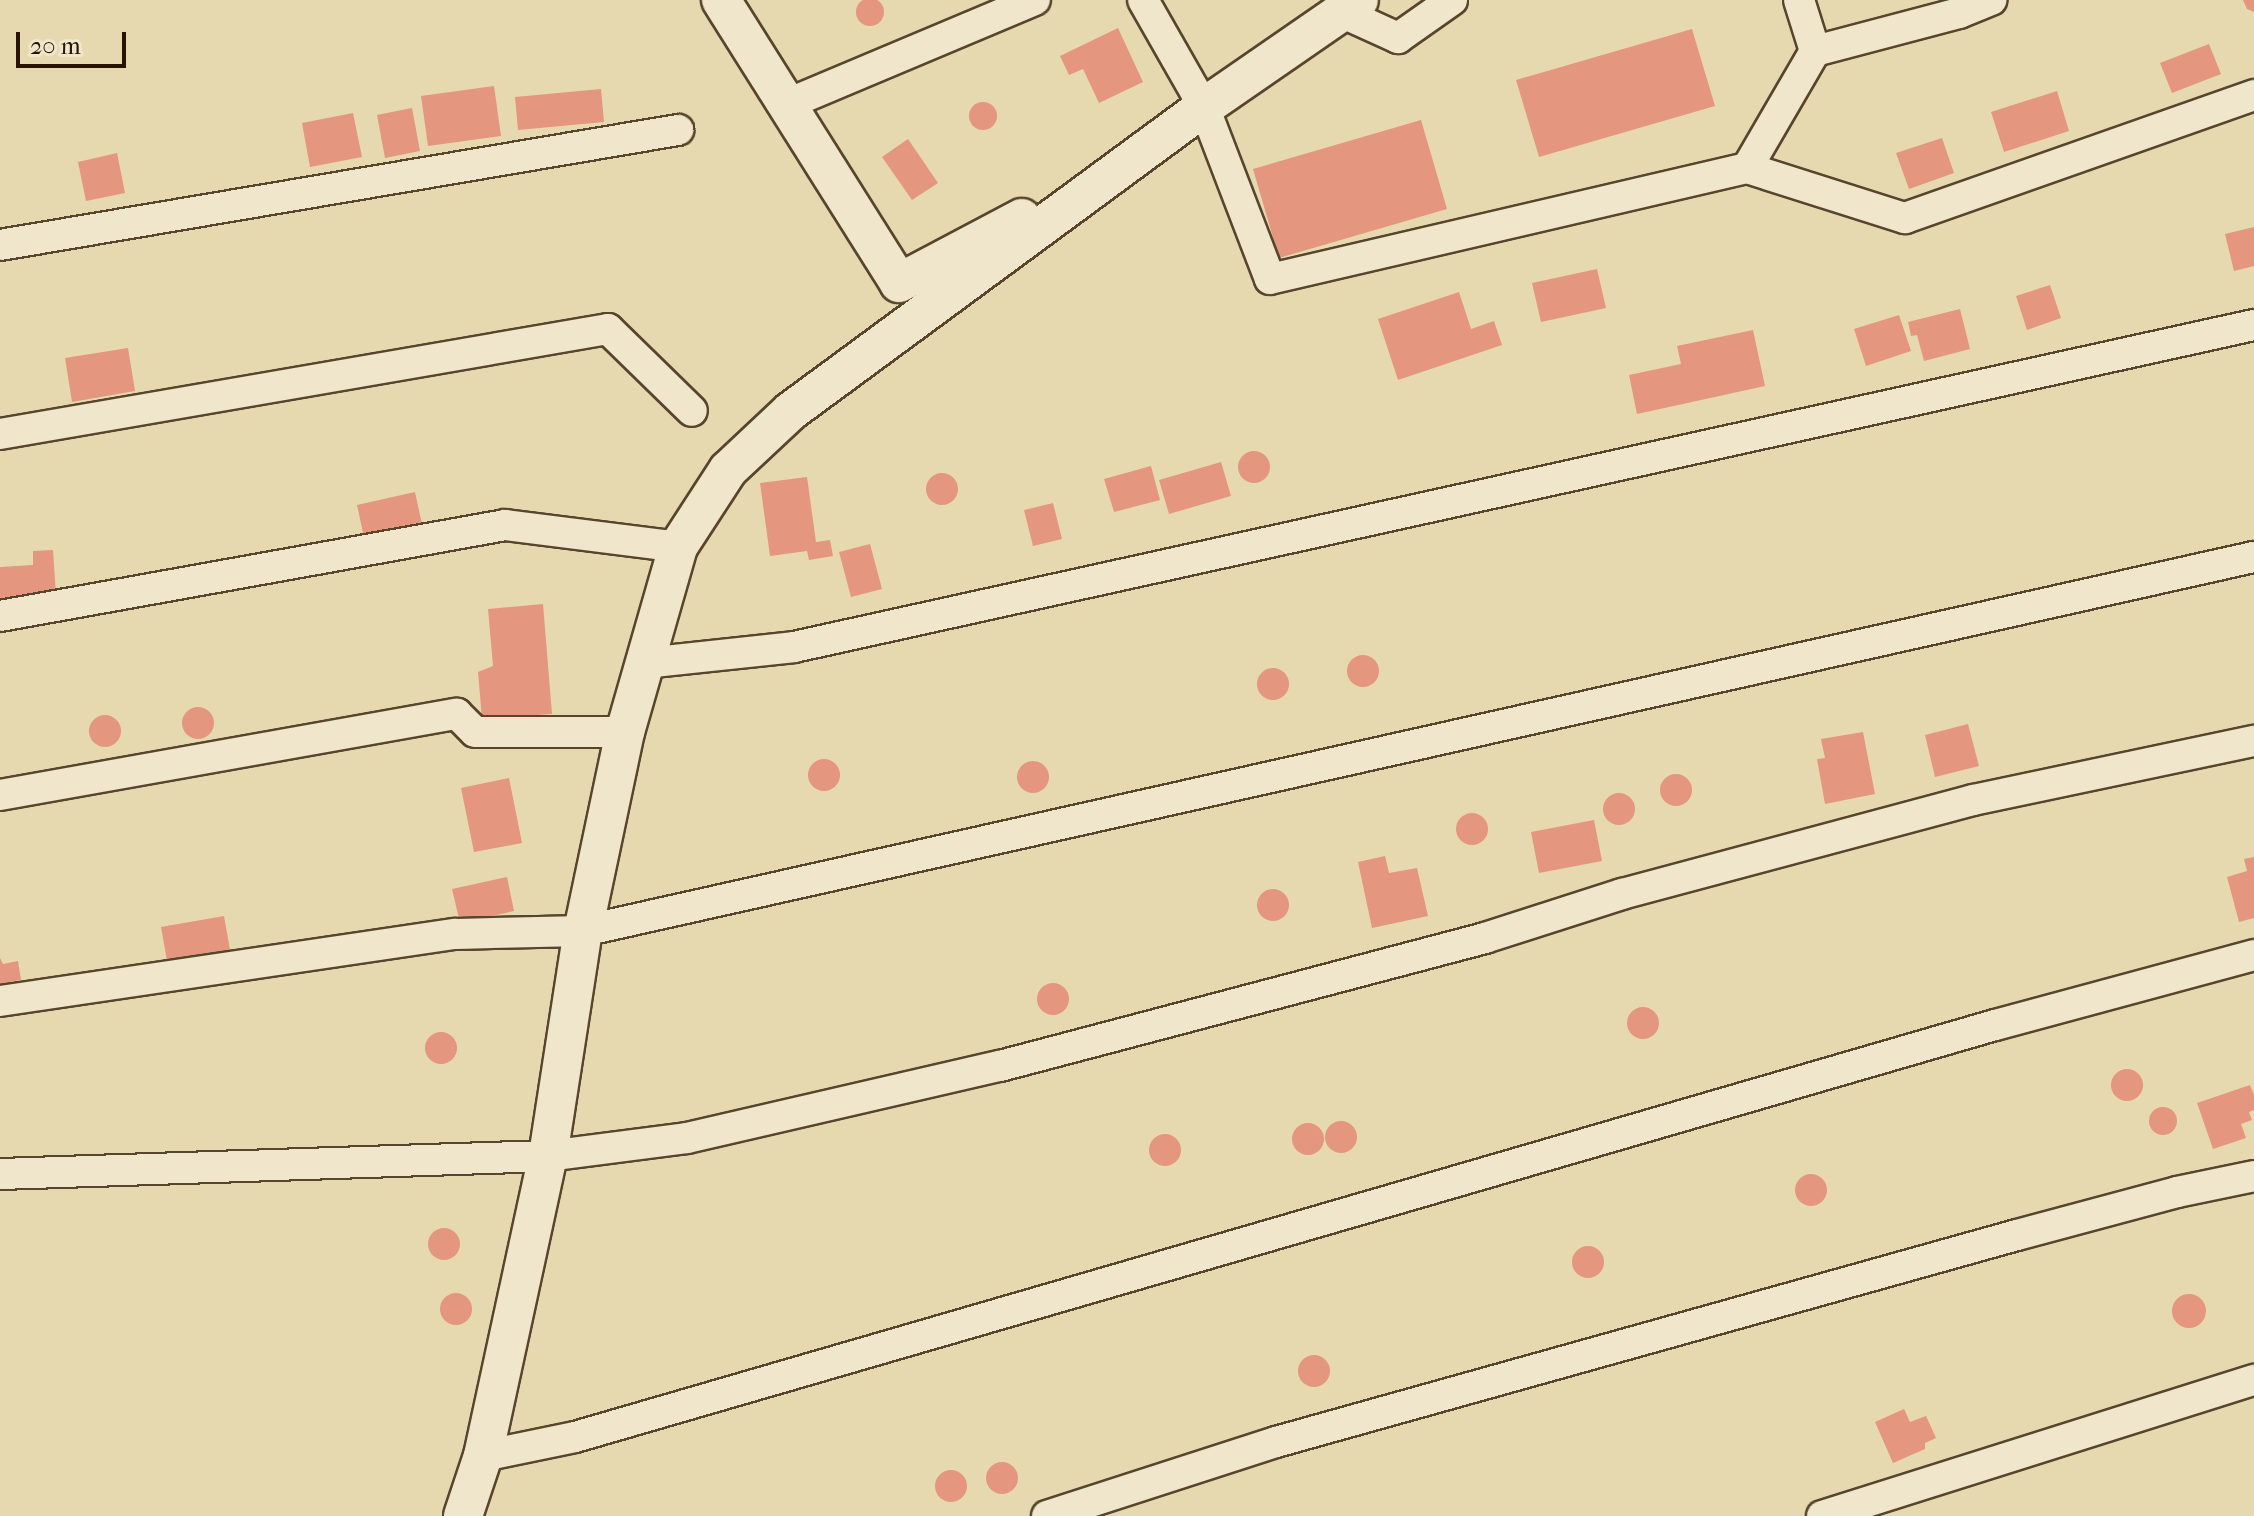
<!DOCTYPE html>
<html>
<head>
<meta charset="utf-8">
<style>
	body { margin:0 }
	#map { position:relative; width:2254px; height:1516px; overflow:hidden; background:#e6d9af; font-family:"IM FELL French Canon",serif }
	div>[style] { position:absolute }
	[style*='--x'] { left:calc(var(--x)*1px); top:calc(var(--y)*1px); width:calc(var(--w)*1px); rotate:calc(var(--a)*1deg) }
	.building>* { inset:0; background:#e4967e }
	.round { border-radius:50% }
	.roads { filter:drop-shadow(2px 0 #57452c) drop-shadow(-2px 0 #57452c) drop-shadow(0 2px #57452c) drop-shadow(0 -2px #57452c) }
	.minor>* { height:30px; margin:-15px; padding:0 15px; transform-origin:15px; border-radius:15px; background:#efe6cb }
	.tertiary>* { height:38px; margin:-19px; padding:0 19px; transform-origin:19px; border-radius:19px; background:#efe6cb }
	span { translate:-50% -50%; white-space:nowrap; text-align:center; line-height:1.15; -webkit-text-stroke:7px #efe6cb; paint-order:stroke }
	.scale { position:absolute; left:16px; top:32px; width:110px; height:36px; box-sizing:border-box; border:4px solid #271401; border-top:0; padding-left:10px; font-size:24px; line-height:28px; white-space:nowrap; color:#271401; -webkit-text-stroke:6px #efe6cb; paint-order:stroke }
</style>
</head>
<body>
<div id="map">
	<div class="building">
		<div class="round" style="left:856px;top:-2px;width:28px;height:28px"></div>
		<div style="clip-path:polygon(2243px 0,2254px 0,2254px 12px,2247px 9px)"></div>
		<div style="clip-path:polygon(1118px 28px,1143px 82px,1099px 103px,1083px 69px,1069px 75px,1060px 56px)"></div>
		<div style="clip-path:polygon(1692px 29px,1715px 106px,1539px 157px,1516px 80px)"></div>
		<div style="clip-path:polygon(2209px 44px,2221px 74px,2172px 93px,2160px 63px)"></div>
		<div style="clip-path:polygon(494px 86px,501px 136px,428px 146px,421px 96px)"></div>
		<div style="clip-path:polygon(601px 89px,604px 122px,518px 130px,515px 97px)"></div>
		<div style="clip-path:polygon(2057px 91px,2069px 131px,2004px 152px,1991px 112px)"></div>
		<div class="round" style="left:969px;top:102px;width:28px;height:28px"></div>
		<div style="clip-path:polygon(412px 108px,420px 151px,385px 158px,377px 115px)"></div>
		<div style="clip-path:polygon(353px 113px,362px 157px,310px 167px,302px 123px)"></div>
		<div style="clip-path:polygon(1421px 120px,1447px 209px,1279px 258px,1253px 169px)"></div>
		<div style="clip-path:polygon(1942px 138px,1954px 173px,1909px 189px,1896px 153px)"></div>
		<div style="clip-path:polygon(908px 139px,938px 183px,912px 200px,882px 157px)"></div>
		<div style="clip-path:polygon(117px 153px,125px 193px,86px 201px,78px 162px)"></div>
		<div style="clip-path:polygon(2254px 227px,2254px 266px,2234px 271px,2225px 234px)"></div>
		<div style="clip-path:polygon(1597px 269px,1606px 308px,1541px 322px,1532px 283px)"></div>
		<div style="clip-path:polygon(2050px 285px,2061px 318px,2027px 330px,2016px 296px)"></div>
		<div style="clip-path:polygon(1459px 292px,1471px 329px,1494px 321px,1502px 345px,1398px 380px,1378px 319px)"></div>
		<div style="clip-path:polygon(1960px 309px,1970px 349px,1924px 361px,1917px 335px,1911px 336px,1908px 322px)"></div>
		<div style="clip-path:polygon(1899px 315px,1911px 351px,1866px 366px,1854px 329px)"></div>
		<div style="clip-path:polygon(1753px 330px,1765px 386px,1637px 414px,1629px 375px,1681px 364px,1677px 346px)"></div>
		<div style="clip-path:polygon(128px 348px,135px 391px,72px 402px,65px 358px)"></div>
		<div class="round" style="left:1238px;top:451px;width:32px;height:32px"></div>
		<div style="clip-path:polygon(1221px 462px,1231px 496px,1169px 514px,1159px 480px)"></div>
		<div style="clip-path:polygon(1151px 466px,1160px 500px,1114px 512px,1104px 479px)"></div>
		<div class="round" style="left:926px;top:473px;width:32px;height:32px"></div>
		<div style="clip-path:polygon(807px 477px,816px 542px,830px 540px,833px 556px,809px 560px,807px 551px,770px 556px,760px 483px)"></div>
		<div style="clip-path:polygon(415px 492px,423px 529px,365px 542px,357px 505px)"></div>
		<div style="clip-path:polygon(1053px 503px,1062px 539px,1033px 546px,1024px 510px)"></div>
		<div style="clip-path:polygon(870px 544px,882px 589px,851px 597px,839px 552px)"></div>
		<div style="clip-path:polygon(53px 550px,56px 595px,0 598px,0 567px,33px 565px,33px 551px)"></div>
		<div style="clip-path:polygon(543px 604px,552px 714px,482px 719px,478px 672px,493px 666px,488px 609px)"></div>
		<div class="round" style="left:1347px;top:655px;width:32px;height:32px"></div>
		<div class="round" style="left:1257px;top:668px;width:32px;height:32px"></div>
		<div class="round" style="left:182px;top:707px;width:32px;height:32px"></div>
		<div class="round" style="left:89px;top:715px;width:32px;height:32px"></div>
		<div style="clip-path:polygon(1968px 724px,1979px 766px,1935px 777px,1925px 735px)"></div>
		<div style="clip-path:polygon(1863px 732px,1875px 794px,1825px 804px,1817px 759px,1825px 758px,1821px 739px)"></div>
		<div class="round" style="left:808px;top:759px;width:32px;height:32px"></div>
		<div class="round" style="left:1017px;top:761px;width:32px;height:32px"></div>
		<div class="round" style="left:1660px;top:774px;width:32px;height:32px"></div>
		<div style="clip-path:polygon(509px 778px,522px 843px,474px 852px,461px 788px)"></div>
		<div class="round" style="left:1603px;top:793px;width:32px;height:32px"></div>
		<div class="round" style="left:1456px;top:813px;width:32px;height:32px"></div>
		<div style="clip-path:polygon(1594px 820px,1602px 861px,1539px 873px,1531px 832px)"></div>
		<div style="clip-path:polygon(1385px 856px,1389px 873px,1417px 868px,1428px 916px,1372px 928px,1358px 862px)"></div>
		<div style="clip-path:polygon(2254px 857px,2254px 918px,2239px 922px,2227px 877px,2247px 871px,2244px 859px)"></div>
		<div style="clip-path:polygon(507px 877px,514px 911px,460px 923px,452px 889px)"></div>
		<div class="round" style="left:1257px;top:889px;width:32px;height:32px"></div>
		<div style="clip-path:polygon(224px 916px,232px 961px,169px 972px,161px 927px)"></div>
		<div style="clip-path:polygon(0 958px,3px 964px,18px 961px,21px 980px,10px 982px,7px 995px,0 996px)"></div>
		<div class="round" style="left:1037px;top:983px;width:32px;height:32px"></div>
		<div class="round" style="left:1627px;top:1007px;width:32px;height:32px"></div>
		<div class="round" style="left:425px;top:1032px;width:32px;height:32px"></div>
		<div class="round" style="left:2111px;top:1069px;width:32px;height:32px"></div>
		<div style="clip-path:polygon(2250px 1085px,2254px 1095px,2254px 1110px,2249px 1112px,2252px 1120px,2241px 1124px,2246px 1138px,2213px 1149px,2197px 1103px)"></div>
		<div class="round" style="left:2149px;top:1107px;width:28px;height:28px"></div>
		<div class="round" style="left:1325px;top:1121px;width:32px;height:32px"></div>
		<div class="round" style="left:1292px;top:1123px;width:32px;height:32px"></div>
		<div class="round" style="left:1149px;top:1134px;width:32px;height:32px"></div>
		<div class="round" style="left:1795px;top:1174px;width:32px;height:32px"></div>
		<div class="round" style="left:428px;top:1228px;width:32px;height:32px"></div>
		<div class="round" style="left:1572px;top:1246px;width:32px;height:32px"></div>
		<div class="round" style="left:440px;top:1293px;width:32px;height:32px"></div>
		<div class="round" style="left:2172px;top:1294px;width:34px;height:34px"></div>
		<div class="round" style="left:1298px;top:1355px;width:32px;height:32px"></div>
		<div style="clip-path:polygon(1904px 1409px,1910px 1422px,1926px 1416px,1936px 1438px,1925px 1443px,1925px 1449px,1893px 1463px,1875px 1422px)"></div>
		<div class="round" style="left:986px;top:1462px;width:32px;height:32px"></div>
		<div class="round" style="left:935px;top:1470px;width:32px;height:32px"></div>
	</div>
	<div class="roads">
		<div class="minor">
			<div style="--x:1143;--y:0;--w:123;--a:60.3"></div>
			<div style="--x:1204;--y:107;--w:184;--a:69"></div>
			<div style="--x:1270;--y:279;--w:490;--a:-13.1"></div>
			<div style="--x:1747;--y:168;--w:166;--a:17.6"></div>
			<div style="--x:1905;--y:218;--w:370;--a:-19.4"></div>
			<div style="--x:1341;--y:12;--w:63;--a:24.5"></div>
			<div style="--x:1398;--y:38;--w:66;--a:-35.1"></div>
			<div style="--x:1815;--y:51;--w:149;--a:-14.8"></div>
			<div style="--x:1959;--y:13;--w:35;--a:-22"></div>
			<div style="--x:785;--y:105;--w:271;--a:-22.8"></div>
			<div style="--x:1747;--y:168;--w:135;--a:-59.8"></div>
			<div style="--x:1815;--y:51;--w:53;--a:-107.4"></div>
			<div style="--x:0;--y:245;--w:688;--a:-9.63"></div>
			<div style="--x:0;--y:434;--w:617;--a:-9.8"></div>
			<div style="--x:608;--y:329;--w:117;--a:44.3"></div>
			<div style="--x:0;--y:616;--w:513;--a:-10.21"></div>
			<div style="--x:505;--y:525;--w:174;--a:7.2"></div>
			<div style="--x:645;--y:663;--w:150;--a:-6.1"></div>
			<div style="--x:794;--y:647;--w:1495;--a:-12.44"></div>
			<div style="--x:0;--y:795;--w:464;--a:-10.1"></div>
			<div style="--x:457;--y:714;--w:25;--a:45"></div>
			<div style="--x:475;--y:732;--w:150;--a:0"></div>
			<div style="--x:0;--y:1001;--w:461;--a:-8.4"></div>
			<div style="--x:456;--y:934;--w:127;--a:-1.4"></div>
			<div style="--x:583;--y:931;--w:1712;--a:-12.62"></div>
			<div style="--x:0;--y:1174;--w:548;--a:-1.88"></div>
			<div style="--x:548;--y:1156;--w:140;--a:-7.4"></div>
			<div style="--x:687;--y:1138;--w:321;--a:-13"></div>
			<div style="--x:1000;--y:1066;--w:502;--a:-14.78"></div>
			<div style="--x:1485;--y:938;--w:144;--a:-17.8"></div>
			<div style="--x:1622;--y:894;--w:363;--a:-15"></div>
			<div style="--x:1973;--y:800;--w:287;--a:-11.9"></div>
			<div style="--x:483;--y:1456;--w:94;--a:-11.7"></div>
			<div style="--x:575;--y:1437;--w:1479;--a:-16.18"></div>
			<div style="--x:1995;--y:1025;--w:268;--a:-15.1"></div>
			<div style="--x:1047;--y:1516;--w:241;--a:-17.9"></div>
			<div style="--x:1276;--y:1442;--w:769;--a:-15.61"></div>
			<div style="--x:2017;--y:1235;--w:166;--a:-15"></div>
			<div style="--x:2177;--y:1192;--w:79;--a:-11.7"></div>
			<div style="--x:1822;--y:1516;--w:453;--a:-17.5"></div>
		</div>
		<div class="tertiary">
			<div style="--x:721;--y:0;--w:334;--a:57.8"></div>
			<div style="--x:899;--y:283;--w:139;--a:-27.9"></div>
			<div style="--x:463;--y:1516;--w:63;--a:-71.6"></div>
			<div style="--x:483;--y:1456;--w:307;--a:-77.8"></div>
			<div style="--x:548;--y:1156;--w:228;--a:-81.2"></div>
			<div style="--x:583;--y:931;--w:203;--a:-78.1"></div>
			<div style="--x:625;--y:732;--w:192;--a:-74"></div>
			<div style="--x:678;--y:547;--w:92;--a:-57"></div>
			<div style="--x:728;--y:470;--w:86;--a:-43.1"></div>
			<div style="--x:791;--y:411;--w:513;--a:-36.36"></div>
			<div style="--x:1204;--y:107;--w:188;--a:-34.6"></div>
		</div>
	</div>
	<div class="scale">20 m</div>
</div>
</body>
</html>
